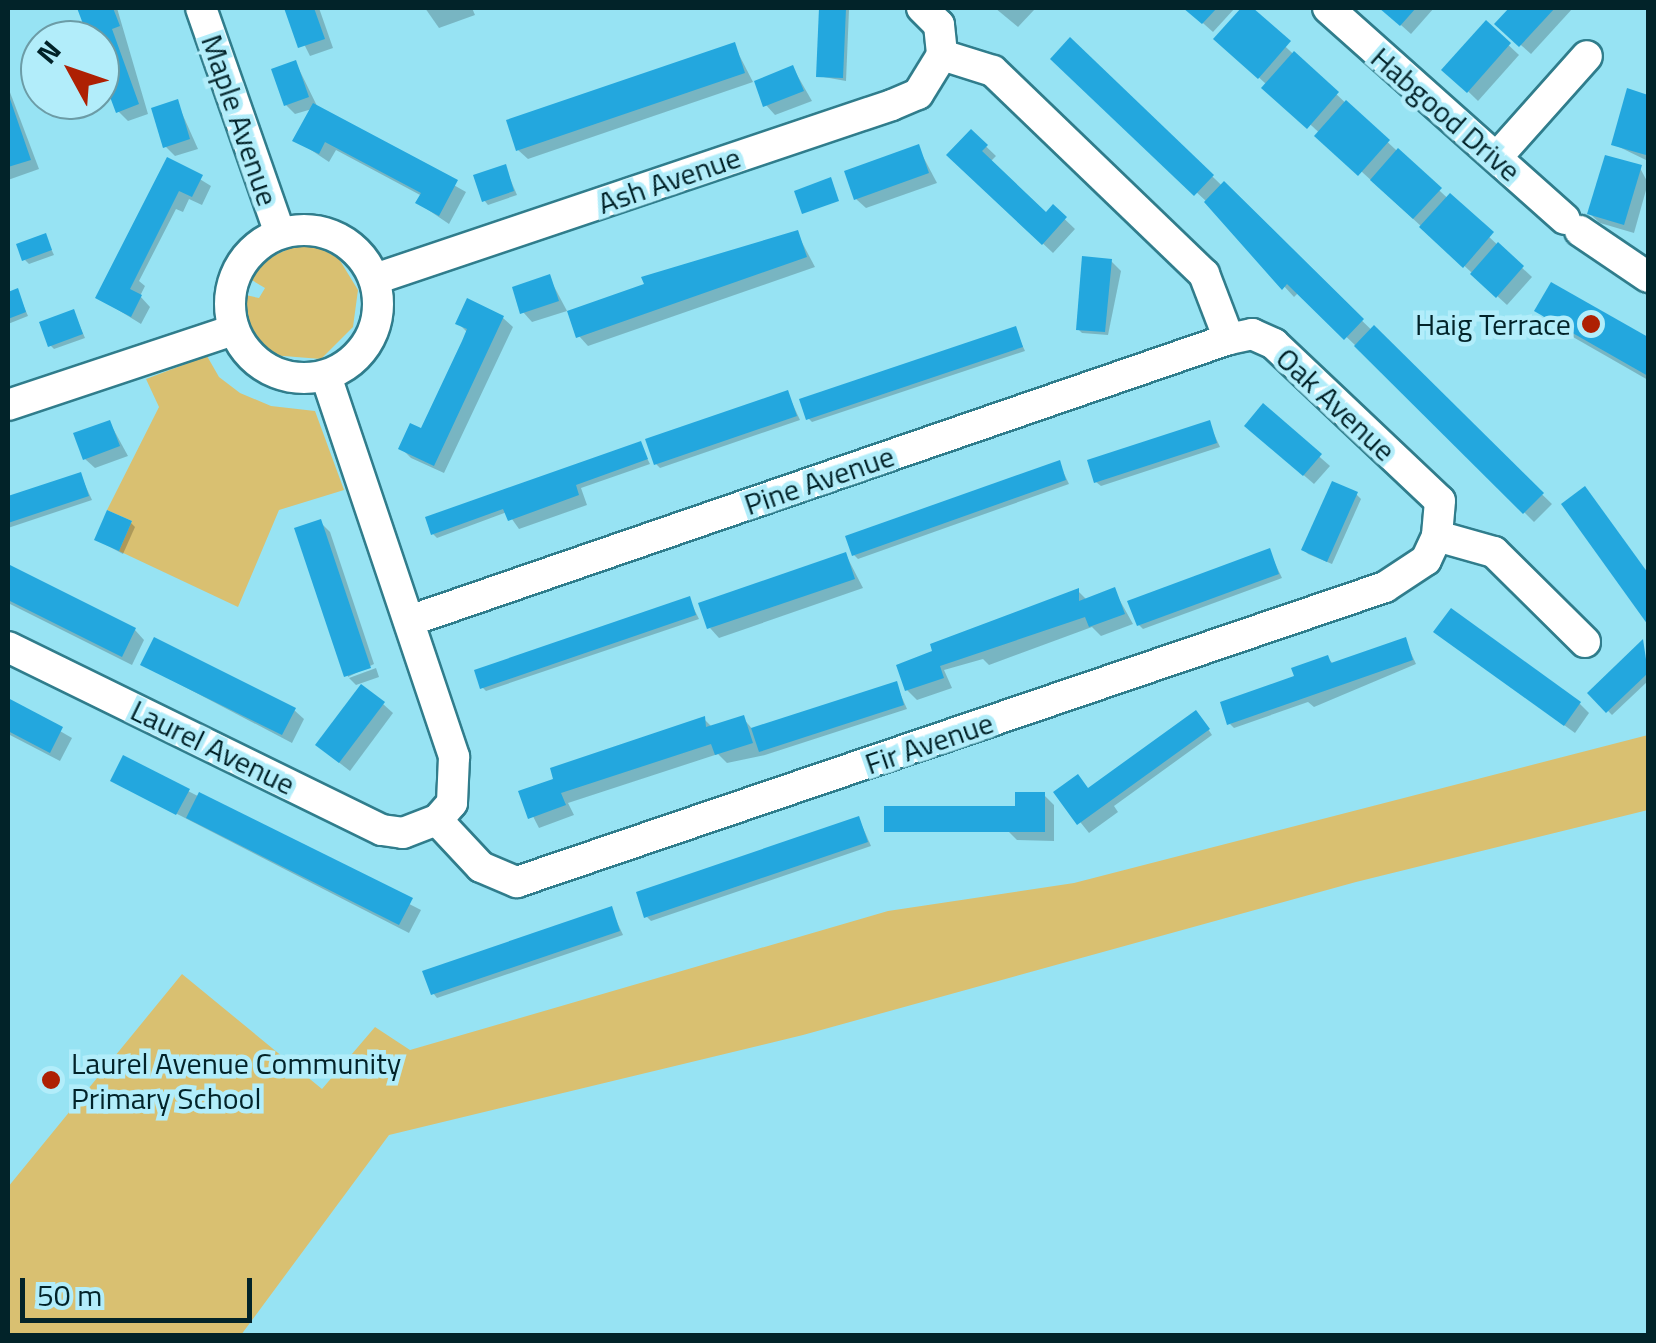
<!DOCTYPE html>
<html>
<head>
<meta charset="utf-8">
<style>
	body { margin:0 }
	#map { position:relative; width:1656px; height:1343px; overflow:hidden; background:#97e3f3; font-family:"Titillium Web",sans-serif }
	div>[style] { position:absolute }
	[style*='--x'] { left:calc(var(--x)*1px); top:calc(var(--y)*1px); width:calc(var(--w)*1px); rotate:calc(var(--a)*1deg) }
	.green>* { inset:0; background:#d9c071 }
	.shadow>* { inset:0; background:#0003 }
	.building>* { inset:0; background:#23a7de }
	.roads { filter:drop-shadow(2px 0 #307d8c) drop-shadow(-2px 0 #307d8c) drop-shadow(0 2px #307d8c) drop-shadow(0 -2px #307d8c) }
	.street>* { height:30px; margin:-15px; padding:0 15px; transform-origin:15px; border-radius:15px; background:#fff }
	.street>.ring { margin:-15px; padding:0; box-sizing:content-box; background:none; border:30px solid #fff; border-radius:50% }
	.dots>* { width:28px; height:28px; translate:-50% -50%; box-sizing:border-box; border:5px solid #b2edfa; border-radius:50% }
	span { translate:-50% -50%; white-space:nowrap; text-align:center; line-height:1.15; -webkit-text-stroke:9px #b2edfa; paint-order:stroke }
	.street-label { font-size:30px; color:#022329 }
	.poi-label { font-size:30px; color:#022329 }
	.right { translate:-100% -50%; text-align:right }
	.left { translate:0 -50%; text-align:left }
	.frame { position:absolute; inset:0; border:10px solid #022329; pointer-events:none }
	.north { position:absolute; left:20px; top:20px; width:100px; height:100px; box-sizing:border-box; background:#b2edfa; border:2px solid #6c9ca6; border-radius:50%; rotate:310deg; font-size:28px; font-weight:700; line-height:40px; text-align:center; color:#022329 }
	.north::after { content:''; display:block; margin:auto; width:35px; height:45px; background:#ae2003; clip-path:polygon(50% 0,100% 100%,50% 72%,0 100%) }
	.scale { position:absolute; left:20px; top:1278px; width:232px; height:45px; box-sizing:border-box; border:5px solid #022329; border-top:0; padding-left:12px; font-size:30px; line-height:35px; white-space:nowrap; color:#022329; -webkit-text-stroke:8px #b2edfa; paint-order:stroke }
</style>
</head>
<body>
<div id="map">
	<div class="green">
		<div style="clip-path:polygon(295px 246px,319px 247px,339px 259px,358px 290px,353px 327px,321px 359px,271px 355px,245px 324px,241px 294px,259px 298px,265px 288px,250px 279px,260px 262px)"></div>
		<div style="clip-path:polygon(207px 356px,219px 377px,240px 393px,271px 406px,315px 411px,344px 490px,279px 510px,238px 607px,119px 551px,132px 521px,107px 510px,159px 407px,146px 379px)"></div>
		<div style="clip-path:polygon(1648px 735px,1648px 810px,1356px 882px,803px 1035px,389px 1135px,241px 1335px,8px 1335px,8px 1187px,182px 974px,322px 1089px,375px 1027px,410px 1050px,888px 911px,1074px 883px)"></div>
	</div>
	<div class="shadow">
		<div style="clip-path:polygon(80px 8px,117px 8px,148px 114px,128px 121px,118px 111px,100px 63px,100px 40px,92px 40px)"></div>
		<div style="clip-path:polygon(286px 8px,319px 8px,333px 48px,310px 56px)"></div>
		<div style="clip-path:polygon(425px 8px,472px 8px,475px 15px,439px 28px)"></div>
		<div style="clip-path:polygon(821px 8px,849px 10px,846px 81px,818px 76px)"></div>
		<div style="clip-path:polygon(995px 8px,1032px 8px,1034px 10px,1018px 27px)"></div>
		<div style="clip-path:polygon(1186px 8px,1235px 8px,1213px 32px)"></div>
		<div style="clip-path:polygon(1244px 8px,1532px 277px,1507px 305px,1217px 39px)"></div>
		<div style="clip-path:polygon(1382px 8px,1434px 8px,1411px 34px)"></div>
		<div style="clip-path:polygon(1512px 8px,1573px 8px,1531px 54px,1497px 24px)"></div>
		<div style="clip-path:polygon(1486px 24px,1519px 55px,1478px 101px,1445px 69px)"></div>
		<div style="clip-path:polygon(1071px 40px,1552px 504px,1534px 522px,1356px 346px,1299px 292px,1294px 297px,1207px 202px,1053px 59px)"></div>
		<div style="clip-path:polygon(734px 45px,753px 82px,528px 159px,518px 150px)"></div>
		<div style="clip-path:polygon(296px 63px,318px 108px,466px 192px,449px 224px,418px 203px,422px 196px,336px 150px,329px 162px,296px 140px,312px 109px,295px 114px,286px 105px)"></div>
		<div style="clip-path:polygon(793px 68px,812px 101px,775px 115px,766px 105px)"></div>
		<div style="clip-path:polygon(8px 87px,39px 169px,8px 180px)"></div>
		<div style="clip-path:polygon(1629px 92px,1648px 97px,1648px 161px,1613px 144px)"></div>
		<div style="clip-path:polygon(177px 102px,198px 149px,175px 156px,166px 147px)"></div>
		<div style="clip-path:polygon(971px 132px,996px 156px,990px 162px,1046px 215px,1053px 208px,1075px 229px,1053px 253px,949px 155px)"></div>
		<div style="clip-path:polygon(918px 147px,937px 183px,866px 208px,856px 199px)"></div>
		<div style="clip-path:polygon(169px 160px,211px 186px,202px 205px,189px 199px,183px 212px,176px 209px,139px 281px,145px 286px,140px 296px,150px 307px,141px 324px,99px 298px)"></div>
		<div style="clip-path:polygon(505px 167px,517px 195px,488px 205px,484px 200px)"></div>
		<div style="clip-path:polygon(1640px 168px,1648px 183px,1634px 233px,1600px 223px,1590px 214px)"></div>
		<div style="clip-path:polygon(797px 233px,815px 267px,588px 346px,579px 336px)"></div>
		<div style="clip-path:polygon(45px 236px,54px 255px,29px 264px,25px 260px)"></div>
		<div style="clip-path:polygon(1111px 261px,1121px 271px,1108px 335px,1082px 333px,1078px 329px)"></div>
		<div style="clip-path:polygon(549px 277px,567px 311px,532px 322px,523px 312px)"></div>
		<div style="clip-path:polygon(1552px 285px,1648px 340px,1648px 380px,1552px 325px,1537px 310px)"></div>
		<div style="clip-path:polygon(17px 291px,28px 316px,8px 324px,8px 295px)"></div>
		<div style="clip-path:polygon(74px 312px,85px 338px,54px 349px,50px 345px)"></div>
		<div style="clip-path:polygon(503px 318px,513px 327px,444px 473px,411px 458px,401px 448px,422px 432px,468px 333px,458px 323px)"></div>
		<div style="clip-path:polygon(1015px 329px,1025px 351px,812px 422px,808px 418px)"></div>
		<div style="clip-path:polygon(787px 392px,800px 420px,660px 468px,656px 464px)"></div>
		<div style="clip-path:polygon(1263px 407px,1330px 466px,1314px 484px,1257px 435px)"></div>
		<div style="clip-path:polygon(110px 423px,128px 456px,95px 468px,85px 459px)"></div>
		<div style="clip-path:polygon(1209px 423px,1220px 447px,1101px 486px,1096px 482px)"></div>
		<div style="clip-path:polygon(640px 444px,650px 464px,581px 488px,587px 505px,519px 529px,507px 512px,437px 538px,433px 534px)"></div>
		<div style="clip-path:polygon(1059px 463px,1069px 484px,858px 559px,854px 555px)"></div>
		<div style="clip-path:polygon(80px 474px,92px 500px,8px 528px,8px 498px)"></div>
		<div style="clip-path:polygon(1356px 494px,1361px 499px,1332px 564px,1308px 554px,1304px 550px)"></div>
		<div style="clip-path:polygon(320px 522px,330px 532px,374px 664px,348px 677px)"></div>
		<div style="clip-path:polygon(131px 523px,135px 527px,123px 554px,97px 540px)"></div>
		<div style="clip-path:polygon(1269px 551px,1282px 578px,1143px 629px,1139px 625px)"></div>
		<div style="clip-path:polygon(846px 555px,863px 588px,719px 638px,710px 628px)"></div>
		<div style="clip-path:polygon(8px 567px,135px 630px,144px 640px,132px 665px,8px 603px)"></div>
		<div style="clip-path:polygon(1114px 590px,1133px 624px,1101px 636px,1092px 627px,989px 665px,983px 659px,944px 670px,952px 688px,917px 700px,907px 690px,941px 662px,1078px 591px,1087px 600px)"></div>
		<div style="clip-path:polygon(689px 599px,699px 619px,486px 691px,482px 687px)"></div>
		<div style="clip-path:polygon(1437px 632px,1580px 704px,1589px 713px,1575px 733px)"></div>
		<div style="clip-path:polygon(1405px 640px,1416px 664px,1314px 707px,1308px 702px,1234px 728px,1230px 724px,1328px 658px,1334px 665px)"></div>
		<div style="clip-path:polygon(1643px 643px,1648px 681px,1612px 715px,1591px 693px)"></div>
		<div style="clip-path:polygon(143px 665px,294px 710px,304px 719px,292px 743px)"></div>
		<div style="clip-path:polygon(376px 668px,379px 677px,356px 685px,349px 678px)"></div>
		<div style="clip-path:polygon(896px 684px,907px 709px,765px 755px,727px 763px,718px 754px,568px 803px,574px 815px,539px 828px,521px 793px,704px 719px,713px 728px,743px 718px,753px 730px)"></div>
		<div style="clip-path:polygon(8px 701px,72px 738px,60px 761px,8px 734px)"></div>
		<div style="clip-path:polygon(383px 704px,393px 713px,350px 771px,328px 754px)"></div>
		<div style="clip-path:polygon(1200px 717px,1212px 735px,1114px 806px,1118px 812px,1089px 833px,1057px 793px,1089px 790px)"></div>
		<div style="clip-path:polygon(113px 781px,188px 791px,421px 910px,409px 933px)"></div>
		<div style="clip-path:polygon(1044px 795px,1054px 805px,1054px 841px,1017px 840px,1008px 831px,887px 831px,1018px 809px)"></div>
		<div style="clip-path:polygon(859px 819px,871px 846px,651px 921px,647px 917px)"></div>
		<div style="clip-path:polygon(611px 909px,623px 935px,437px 998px,433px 993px)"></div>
	</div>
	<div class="building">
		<div style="clip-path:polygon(77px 8px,113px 8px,120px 26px,112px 29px,139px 104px,116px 113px,100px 70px,100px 40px,89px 40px)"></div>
		<div style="clip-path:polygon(284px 8px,314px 8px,325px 39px,298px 48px)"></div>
		<div style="clip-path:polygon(819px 8px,846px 8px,843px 78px,816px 77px)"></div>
		<div style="clip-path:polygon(1183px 8px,1217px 8px,1202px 24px)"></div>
		<div style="clip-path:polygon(1241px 8px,1253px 8px,1291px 41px,1258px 79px,1213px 39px)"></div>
		<div style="clip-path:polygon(1379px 8px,1416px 8px,1400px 26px)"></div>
		<div style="clip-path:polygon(1509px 8px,1555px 8px,1519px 47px,1494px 24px)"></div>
		<div style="clip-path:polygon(1486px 20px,1511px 43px,1467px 93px,1441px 70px)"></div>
		<div style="clip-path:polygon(1070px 37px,1214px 175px,1194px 196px,1050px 59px)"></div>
		<div style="clip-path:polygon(735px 42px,745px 73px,516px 151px,506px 120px)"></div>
		<div style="clip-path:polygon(1294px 51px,1339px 92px,1307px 129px,1261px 88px)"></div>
		<div style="clip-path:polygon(296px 60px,309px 97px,284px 106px,271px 69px)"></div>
		<div style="clip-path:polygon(793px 65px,804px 91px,763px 107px,754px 81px)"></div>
		<div style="clip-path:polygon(1627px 88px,1648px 95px,1646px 155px,1611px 145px)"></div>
		<div style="clip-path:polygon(8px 93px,31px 160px,8px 167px)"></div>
		<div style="clip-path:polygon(178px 99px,190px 139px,163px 148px,151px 108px)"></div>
		<div style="clip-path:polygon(1346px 100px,1390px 140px,1358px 176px,1314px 136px)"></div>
		<div style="clip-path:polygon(313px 103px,458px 180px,439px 216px,415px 203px,421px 193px,325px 142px,319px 154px,292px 141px)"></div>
		<div style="clip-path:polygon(971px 129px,988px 145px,982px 151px,1046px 212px,1053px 204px,1067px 217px,1042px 245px,946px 155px)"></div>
		<div style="clip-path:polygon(919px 144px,929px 173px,854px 200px,844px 171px)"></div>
		<div style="clip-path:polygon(1398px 148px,1442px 188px,1413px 219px,1370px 180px)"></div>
		<div style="clip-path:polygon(1605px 155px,1642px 165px,1624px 225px,1587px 214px)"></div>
		<div style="clip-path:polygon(167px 157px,203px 175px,192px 197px,179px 191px,130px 289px,142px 295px,131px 317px,95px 298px)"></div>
		<div style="clip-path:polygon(506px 164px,514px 191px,482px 202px,473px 175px)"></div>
		<div style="clip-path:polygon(831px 177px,839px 201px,802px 214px,794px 191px)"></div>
		<div style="clip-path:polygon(1224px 181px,1364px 319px,1344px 340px,1287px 284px,1282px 290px,1204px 202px)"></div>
		<div style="clip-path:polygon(1450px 193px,1494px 232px,1463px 268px,1419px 227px)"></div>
		<div style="clip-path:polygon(798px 230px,807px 257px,576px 338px,567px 311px,644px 284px,641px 277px)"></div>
		<div style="clip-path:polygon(46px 233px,52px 250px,22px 261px,16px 244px)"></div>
		<div style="clip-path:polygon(1498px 242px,1524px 266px,1496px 298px,1470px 274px)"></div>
		<div style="clip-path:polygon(1082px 256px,1112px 259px,1105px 332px,1076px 330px)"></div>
		<div style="clip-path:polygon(550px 274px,559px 301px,520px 314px,512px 287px)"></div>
		<div style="clip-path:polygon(1551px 282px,1648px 337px,1648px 376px,1534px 311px)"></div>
		<div style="clip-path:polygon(18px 288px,26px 312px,8px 319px,8px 292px)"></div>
		<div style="clip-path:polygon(467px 298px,504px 316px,434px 466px,398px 449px,410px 423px,421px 428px,462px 341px,467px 329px,455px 324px)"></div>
		<div style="clip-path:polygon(74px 309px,83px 334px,48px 347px,39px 322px)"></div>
		<div style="clip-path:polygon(1374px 325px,1544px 493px,1523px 514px,1354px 346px)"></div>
		<div style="clip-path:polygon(1016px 326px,1023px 347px,806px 420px,799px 399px)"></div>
		<div style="clip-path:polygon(788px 390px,797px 416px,654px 465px,645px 439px)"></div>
		<div style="clip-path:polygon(1263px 403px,1322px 454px,1303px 476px,1244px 426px)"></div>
		<div style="clip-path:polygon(110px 420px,120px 446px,83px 460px,73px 433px)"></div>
		<div style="clip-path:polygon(1210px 420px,1217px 443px,1094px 483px,1087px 460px)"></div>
		<div style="clip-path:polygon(641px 441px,648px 459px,576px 485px,579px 495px,508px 521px,503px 509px,431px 535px,425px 517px)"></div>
		<div style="clip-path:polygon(1060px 460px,1066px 480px,852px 556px,845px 536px)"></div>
		<div style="clip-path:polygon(81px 472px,89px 496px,8px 523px,8px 496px)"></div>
		<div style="clip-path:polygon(1332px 481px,1358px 492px,1327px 562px,1301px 550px)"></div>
		<div style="clip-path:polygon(1585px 486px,1648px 573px,1648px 625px,1561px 504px)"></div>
		<div style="clip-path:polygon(107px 510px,132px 521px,119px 551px,94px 540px)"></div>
		<div style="clip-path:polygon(321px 519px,371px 668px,344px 677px,294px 528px)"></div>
		<div style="clip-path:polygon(1270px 548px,1279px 574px,1137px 626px,1127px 601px)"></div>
		<div style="clip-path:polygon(846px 552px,855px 579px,707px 629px,698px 603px)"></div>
		<div style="clip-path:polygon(8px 564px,136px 628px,122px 657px,8px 600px)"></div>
		<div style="clip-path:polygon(1115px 587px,1125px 614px,1089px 627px,1085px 617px,940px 666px,944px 678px,905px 691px,896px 665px,932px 651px,930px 644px,1079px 588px,1079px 601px)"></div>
		<div style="clip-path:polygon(690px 596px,696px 615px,480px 689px,474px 670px)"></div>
		<div style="clip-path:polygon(1451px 608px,1581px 702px,1564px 726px,1433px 632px)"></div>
		<div style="clip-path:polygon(154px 637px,296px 708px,282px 735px,140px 665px)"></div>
		<div style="clip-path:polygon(1406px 637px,1413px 660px,1227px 725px,1220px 702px,1294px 676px,1291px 668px,1328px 655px,1331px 663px)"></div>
		<div style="clip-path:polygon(1643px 639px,1648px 673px,1606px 713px,1587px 693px)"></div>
		<div style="clip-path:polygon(897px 681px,904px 705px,759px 752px,751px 728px)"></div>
		<div style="clip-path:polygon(361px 684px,385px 702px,339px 763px,315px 745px)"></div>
		<div style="clip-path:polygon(8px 698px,63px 727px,50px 753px,8px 731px)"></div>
		<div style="clip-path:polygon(1196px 710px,1210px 729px,1077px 825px,1053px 792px,1078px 774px,1088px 788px)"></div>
		<div style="clip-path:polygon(744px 715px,753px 743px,715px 755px,711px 744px,561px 793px,566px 805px,528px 819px,518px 791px,553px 779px,550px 768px,705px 716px,706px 727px)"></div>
		<div style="clip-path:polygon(123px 755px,190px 789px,176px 815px,110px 781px)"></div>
		<div style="clip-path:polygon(199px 792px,413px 898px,399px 925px,186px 818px)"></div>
		<div style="clip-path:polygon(1015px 792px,1045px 792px,1045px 832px,884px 832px,884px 806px,1015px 806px)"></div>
		<div style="clip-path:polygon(859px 816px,868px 842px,644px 918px,636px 892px)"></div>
		<div style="clip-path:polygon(612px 906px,620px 931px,431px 995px,422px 971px)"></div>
	</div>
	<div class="roads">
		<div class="street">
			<div style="--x:201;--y:8;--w:238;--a:70.7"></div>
			<div style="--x:922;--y:8;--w:24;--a:45"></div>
			<div style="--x:939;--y:25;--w:30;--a:84"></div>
			<div style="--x:942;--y:55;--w:53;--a:17.4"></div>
			<div style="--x:993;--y:71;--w:293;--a:43.9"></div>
			<div style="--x:1204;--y:274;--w:70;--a:69"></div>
			<div style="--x:1229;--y:339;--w:24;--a:-12"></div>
			<div style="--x:1252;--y:334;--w:24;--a:24"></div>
			<div style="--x:1274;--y:344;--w:228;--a:43.4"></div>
			<div style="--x:1440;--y:501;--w:35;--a:95"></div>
			<div style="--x:1437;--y:536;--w:59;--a:15.7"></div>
			<div style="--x:1494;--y:552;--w:128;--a:44.7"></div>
			<div style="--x:1328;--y:8;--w:317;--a:41.7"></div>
			<div style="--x:1497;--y:157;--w:135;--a:-48.3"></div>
			<div class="ring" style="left:230px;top:230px;width:118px;height:118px"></div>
			<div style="--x:1580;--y:231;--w:82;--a:34.1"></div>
			<div style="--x:375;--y:279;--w:545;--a:-18.6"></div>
			<div style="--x:892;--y:105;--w:28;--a:-23"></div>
			<div style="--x:918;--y:94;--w:46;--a:-58.4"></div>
			<div style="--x:326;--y:376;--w:402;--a:71.4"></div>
			<div style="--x:454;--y:757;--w:46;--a:92.5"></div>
			<div style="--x:452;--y:803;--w:23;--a:131"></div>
			<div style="--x:8;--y:405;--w:238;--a:-18.4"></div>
			<div style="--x:409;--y:621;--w:867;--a:-18.98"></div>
			<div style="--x:8;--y:647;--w:416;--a:26.1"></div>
			<div style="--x:382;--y:830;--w:21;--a:8"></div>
			<div style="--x:403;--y:833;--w:36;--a:-21"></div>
			<div style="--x:437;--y:820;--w:64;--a:46.9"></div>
			<div style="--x:481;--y:867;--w:39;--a:23"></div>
			<div style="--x:517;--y:882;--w:917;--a:-18.77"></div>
			<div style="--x:1385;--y:587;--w:49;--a:-33.4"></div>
			<div style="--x:1426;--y:560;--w:26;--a:-65"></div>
		</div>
	</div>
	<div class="dots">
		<div style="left:1591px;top:324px;background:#ae2003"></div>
		<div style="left:51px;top:1080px;background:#ae2003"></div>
	</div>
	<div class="street-label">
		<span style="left:1446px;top:114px;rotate:41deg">Habgood Drive</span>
		<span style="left:240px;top:120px;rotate:71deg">Maple Avenue</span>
		<span style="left:669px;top:180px;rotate:-19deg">Ash Avenue</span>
		<span style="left:1336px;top:404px;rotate:43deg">Oak Avenue</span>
		<span style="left:819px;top:480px;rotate:-19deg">Pine Avenue</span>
		<span style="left:929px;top:743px;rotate:-19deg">Fir Avenue</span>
		<span style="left:213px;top:747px;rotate:26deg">Laurel Avenue</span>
	</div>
	<div class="poi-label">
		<span class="right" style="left:1571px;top:324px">Haig Terrace</span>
		<span class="left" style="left:71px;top:1080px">Laurel Avenue Community<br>Primary School</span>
	</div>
	<div class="frame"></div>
	<div class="north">N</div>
	<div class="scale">50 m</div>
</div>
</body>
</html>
